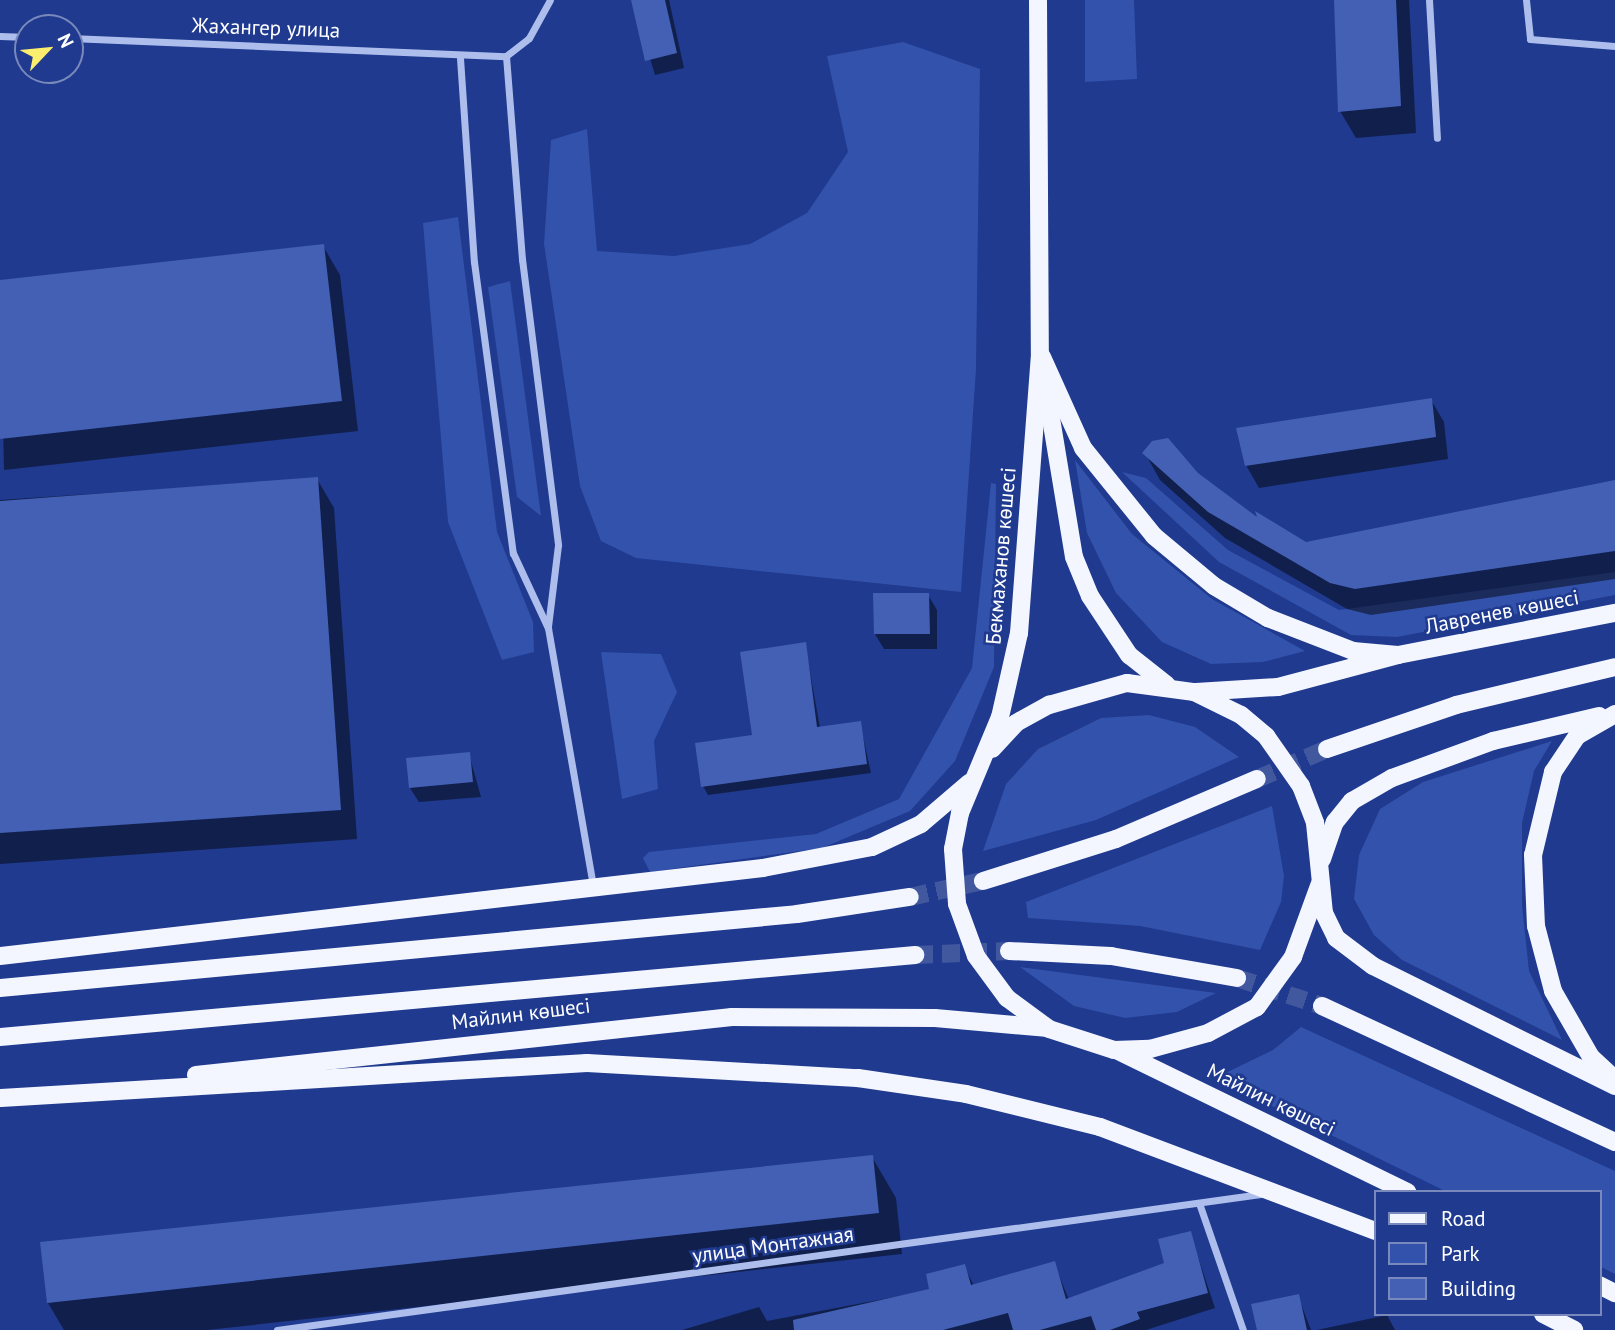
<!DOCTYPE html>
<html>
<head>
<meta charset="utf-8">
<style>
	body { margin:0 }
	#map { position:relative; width:1615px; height:1330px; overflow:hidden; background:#1f3a8e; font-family:"PT Sans",sans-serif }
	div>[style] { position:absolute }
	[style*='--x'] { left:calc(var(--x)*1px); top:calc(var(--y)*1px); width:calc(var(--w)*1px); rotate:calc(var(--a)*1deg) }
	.green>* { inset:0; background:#3252ac }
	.shadow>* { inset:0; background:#0007 }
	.building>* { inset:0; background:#4360b4 }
	.primary-tunnel>* { height:18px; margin-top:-9px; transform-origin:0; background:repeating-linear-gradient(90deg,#41589f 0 18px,transparent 0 27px) }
	.minor>* { height:7px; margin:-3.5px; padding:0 3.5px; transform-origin:3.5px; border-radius:3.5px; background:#adbeed }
	.primary>* { height:18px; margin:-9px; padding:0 9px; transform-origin:9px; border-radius:9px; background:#f3f5ff }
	span { translate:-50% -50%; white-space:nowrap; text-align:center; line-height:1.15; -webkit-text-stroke:5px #1f3a8e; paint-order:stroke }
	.street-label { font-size:21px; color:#fff }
	.legend { position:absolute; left:1374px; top:1190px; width:228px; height:126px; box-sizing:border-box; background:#1f3a8e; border:2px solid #7989bb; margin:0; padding:9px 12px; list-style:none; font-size:21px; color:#fff }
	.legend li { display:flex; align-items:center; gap:14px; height:35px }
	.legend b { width:35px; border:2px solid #7989bb }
	.north { position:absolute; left:14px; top:14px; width:70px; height:70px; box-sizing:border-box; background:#1f3a8e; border:2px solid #7989bb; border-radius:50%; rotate:64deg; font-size:19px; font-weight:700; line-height:28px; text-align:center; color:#fff }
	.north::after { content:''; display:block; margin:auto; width:24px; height:32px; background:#fbed6d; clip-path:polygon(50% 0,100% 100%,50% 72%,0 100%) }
</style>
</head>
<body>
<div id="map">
	<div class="green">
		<div style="clip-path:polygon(1085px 0,1134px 0,1137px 79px,1085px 82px)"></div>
		<div style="clip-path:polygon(903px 42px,980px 69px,976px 369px,961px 592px,636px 558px,601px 541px,580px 486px,544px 244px,551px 140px,587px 129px,597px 251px,674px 256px,750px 244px,807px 213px,848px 152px,827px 56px)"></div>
		<div style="clip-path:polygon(458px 217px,497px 532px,533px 622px,534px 652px,502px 660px,448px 522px,423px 223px)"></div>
		<div style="clip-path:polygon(510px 281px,541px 516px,517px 497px,488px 287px)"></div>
		<div style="clip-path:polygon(1075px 460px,1132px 534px,1212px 599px,1305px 651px,1263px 662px,1211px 664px,1162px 642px,1116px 593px,1087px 533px)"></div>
		<div style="clip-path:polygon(1122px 472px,1146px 478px,1228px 550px,1339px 610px,1615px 572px,1615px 595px,1397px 637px,1351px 635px,1219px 562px)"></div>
		<div style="clip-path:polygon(991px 483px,996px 484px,994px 667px,955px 761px,910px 811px,822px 848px,650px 872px,643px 858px,649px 852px,816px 834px,899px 799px,972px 668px)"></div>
		<div style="clip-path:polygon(601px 652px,661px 654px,677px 692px,654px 741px,658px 789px,622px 799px)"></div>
		<div style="clip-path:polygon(1149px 715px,1195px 727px,1239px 757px,1096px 820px,983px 851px,1006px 784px,1038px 749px,1101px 718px)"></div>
		<div style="clip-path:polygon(1552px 741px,1534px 771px,1522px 823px,1522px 905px,1529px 971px,1562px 1040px,1402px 960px,1374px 935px,1354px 899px,1359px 855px,1380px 809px,1423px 782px)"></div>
		<div style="clip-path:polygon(1272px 806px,1284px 876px,1281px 902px,1260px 950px,1140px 926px,1028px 918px,1026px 902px)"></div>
		<div style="clip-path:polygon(1020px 967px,1216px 993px,1177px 1012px,1125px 1018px,1074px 1006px)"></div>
		<div style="clip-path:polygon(1301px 1027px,1615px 1171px,1615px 1274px,1599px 1266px,1599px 1192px,1447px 1192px,1215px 1078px,1273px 1050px)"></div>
	</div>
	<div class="shadow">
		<div style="clip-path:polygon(633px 0,669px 0,684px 68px,655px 75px)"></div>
		<div style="clip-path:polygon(1336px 0,1409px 0,1416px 133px,1356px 138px,1340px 111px)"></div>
		<div style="clip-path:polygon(323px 246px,340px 275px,358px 431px,4px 470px,0 282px)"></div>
		<div style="clip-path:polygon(1431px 400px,1444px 422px,1448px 459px,1259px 488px,1246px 465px)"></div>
		<div style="clip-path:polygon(1145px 453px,1197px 474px,1260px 522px,1306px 544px,1615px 482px,1615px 579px,1371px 615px,1347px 609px,1225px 538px,1160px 480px)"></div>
		<div style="clip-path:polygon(317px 479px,334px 508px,357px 839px,0 864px,0 500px)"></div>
		<div style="clip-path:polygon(928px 595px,937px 610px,937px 649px,884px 649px,875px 634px)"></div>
		<div style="clip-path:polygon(805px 644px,820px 728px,860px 723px,871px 773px,708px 795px,703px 786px,754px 736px)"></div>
		<div style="clip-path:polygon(469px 754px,481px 797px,419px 802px,410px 788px)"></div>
		<div style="clip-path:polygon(872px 1157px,896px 1198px,902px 1254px,207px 1330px,64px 1330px,48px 1303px)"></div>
		<div style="clip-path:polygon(1190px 1233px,1215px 1308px,1146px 1330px,682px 1330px,759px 1307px,767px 1321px,932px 1290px,964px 1266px,974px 1286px,1054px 1263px,1069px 1300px,1167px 1264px)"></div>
		<div style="clip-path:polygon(1298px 1296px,1311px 1330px,1259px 1330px)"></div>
		<div style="clip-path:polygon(1387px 1315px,1395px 1330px,1317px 1330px)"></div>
	</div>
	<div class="building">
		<div style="clip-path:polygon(631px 0,665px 0,677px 53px,645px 61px)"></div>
		<div style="clip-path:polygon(1334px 0,1396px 0,1401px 106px,1338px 112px)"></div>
		<div style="clip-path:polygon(324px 244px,342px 401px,0 439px,0 280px)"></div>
		<div style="clip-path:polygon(1432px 398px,1436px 437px,1245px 466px,1236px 428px)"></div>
		<div style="clip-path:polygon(1168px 438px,1198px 473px,1257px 517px,1255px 511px,1306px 542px,1615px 480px,1615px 551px,1355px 589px,1330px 583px,1208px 512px,1142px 453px,1152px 441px)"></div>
		<div style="clip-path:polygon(318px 477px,341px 810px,0 833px,0 501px)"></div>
		<div style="clip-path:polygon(873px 593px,929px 593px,930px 634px,874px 634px)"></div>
		<div style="clip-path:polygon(806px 642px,817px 727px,861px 721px,867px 764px,701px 787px,695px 743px,752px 735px,740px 652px)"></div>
		<div style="clip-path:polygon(470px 752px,473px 782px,409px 788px,406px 758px)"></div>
		<div style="clip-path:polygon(873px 1155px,879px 1213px,47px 1303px,40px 1242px)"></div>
		<div style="clip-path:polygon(1191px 1231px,1208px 1293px,1137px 1312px,1140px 1319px,1110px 1330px,1096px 1330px,1091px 1316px,1040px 1330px,1013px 1330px,1008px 1313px,943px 1330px,794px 1330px,793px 1320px,929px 1289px,926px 1274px,965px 1264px,971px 1285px,1055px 1261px,1066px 1299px,1164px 1263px,1158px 1239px)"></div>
		<div style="clip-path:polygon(1299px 1294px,1307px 1330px,1257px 1330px,1251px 1304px)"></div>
	</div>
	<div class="primary-tunnel">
		<div style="--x:1257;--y:779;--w:76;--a:-23.2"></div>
		<div style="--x:910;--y:897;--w:75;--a:-12.4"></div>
		<div style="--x:915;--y:955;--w:94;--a:-2.4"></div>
		<div style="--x:1237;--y:978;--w:89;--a:18.2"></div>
	</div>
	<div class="minor">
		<div style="--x:1429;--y:0;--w:138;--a:86.7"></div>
		<div style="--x:1526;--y:0;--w:39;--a:84"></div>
		<div style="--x:1530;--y:39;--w:85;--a:4.7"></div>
		<div style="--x:0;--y:36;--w:28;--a:2"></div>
		<div style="--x:70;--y:38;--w:436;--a:2.4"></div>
		<div style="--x:506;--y:56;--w:29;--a:-38"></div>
		<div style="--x:529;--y:38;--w:43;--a:-61.1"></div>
		<div style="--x:506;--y:56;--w:204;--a:85.5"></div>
		<div style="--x:522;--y:259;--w:288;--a:82.8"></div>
		<div style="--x:558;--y:545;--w:83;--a:97"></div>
		<div style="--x:460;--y:58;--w:204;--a:86.1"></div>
		<div style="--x:474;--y:262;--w:294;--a:82.4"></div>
		<div style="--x:513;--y:553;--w:83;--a:65"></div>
		<div style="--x:548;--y:628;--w:262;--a:80.1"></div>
		<div style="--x:1199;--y:1203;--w:134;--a:70.9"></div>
		<div style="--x:277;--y:1330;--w:993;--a:-7.87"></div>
	</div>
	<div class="primary">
		<div style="--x:1038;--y:0;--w:354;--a:89.7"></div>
		<div style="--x:1040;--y:354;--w:280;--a:94.3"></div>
		<div style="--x:1019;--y:633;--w:86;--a:102.7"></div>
		<div style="--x:1000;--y:717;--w:104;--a:112.6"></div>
		<div style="--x:960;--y:813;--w:37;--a:101"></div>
		<div style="--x:953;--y:849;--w:55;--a:85.8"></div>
		<div style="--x:957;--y:904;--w:55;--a:69.9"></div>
		<div style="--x:976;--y:956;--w:52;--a:53.6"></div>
		<div style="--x:1007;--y:998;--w:52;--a:36.4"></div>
		<div style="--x:1049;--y:1029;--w:68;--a:17.9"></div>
		<div style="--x:1114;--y:1050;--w:36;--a:-2"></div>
		<div style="--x:1150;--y:1049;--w:60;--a:-15.4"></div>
		<div style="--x:1208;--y:1033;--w:55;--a:-28"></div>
		<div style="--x:1257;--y:1007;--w:62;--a:-54.2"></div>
		<div style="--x:1293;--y:957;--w:76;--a:-69.9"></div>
		<div style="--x:1042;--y:357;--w:100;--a:65.7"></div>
		<div style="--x:1083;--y:448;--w:113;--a:51.1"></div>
		<div style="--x:1154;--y:536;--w:78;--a:39.8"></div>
		<div style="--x:1214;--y:586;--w:63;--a:30.7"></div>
		<div style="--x:1268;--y:618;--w:91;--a:21.2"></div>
		<div style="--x:1353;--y:651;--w:45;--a:5.1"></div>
		<div style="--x:1045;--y:382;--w:177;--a:80.6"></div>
		<div style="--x:1074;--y:557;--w:42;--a:67.7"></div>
		<div style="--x:1090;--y:596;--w:71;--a:56.5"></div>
		<div style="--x:1129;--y:655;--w:48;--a:38.3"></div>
		<div style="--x:1196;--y:692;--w:82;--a:-3.5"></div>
		<div style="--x:1278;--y:687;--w:124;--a:-14.9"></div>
		<div style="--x:1398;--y:655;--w:221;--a:-11"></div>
		<div style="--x:1615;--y:714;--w:44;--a:149.9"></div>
		<div style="--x:1577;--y:736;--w:43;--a:123.7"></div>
		<div style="--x:1553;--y:772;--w:85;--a:103.5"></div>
		<div style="--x:1533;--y:855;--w:71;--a:87.6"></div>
		<div style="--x:1536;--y:926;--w:67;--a:75.3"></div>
		<div style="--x:1553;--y:991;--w:76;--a:60.1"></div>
		<div style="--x:1591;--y:1057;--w:33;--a:43"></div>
		<div style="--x:992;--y:749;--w:35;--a:-47"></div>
		<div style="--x:1016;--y:723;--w:38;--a:-29"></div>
		<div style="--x:1049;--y:705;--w:81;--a:-15.8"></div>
		<div style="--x:1127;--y:683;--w:68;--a:7.7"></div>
		<div style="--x:1194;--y:692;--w:52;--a:26.1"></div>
		<div style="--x:1241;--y:715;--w:33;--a:40"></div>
		<div style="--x:1266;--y:736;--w:61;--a:55"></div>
		<div style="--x:1301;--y:786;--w:40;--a:69"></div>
		<div style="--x:1315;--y:823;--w:90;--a:84.3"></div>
		<div style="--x:1324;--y:913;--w:28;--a:64"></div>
		<div style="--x:1336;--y:938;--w:46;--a:37.1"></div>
		<div style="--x:1373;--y:966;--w:270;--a:26.4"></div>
		<div style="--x:1327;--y:749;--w:136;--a:-18.8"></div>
		<div style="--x:1456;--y:705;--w:163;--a:-13.4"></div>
		<div style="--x:1322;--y:859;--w:39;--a:-71"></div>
		<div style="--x:1335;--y:822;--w:27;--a:-51"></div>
		<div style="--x:1352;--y:801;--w:46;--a:-29.9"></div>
		<div style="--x:1392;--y:778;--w:108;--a:-20.1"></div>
		<div style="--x:1493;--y:741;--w:109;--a:-13.3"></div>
		<div style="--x:983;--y:881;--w:139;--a:-17.5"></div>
		<div style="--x:1116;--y:839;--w:153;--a:-23.1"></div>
		<div style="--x:1009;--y:951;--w:102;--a:2.8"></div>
		<div style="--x:1111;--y:956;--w:128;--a:9.9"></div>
		<div style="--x:0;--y:956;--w:768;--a:-6.58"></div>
		<div style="--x:763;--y:868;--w:111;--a:-10.9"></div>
		<div style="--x:872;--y:847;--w:54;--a:-25.1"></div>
		<div style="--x:921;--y:824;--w:63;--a:-40.5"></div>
		<div style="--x:0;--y:988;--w:800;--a:-5.3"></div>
		<div style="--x:797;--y:914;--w:114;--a:-8.6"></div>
		<div style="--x:1322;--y:1006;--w:323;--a:24.9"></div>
		<div style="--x:0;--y:1037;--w:919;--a:-5.12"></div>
		<div style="--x:1118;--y:1051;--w:322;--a:26"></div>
		<div style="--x:196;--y:1075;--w:539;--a:-6.18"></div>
		<div style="--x:732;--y:1017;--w:203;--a:0.3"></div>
		<div style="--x:935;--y:1018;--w:111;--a:5.1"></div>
		<div style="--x:1;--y:1098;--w:587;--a:-3.42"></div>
		<div style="--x:587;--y:1063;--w:271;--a:3.2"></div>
		<div style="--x:858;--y:1078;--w:109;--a:8.4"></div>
		<div style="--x:966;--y:1094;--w:138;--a:13.8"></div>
		<div style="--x:1100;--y:1127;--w:294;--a:20.7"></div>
		<div style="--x:1599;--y:1285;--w:18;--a:27"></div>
		<div style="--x:1543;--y:1314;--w:35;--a:27"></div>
	</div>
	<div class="street-label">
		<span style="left:266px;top:28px;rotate:2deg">Жахангер улица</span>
		<span style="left:1001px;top:556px;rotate:-85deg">Бекмаханов көшесі</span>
		<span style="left:1502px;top:612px;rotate:-11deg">Лавренев көшесі</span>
		<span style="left:521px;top:1014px;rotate:-7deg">Майлин көшесі</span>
		<span style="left:1271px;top:1100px;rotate:26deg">Майлин көшесі</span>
		<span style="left:773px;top:1245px;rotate:-8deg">улица Монтажная</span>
	</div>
	<ul class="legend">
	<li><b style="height:9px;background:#f3f5ff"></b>Road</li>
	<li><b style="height:19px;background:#3252ac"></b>Park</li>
	<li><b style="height:19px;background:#4360b4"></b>Building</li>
	</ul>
	<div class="north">N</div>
</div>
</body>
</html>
